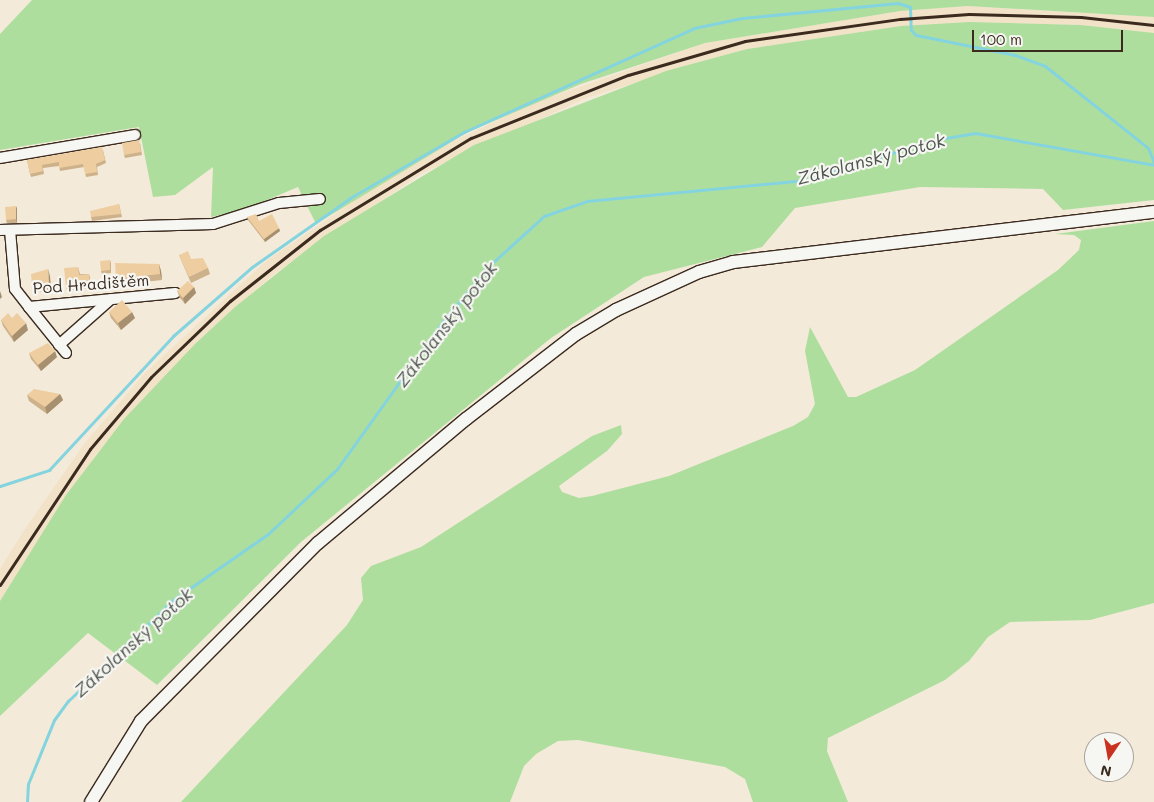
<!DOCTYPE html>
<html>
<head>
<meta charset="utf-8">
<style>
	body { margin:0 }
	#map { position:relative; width:1154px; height:802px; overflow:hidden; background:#f4ead9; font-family:Mali,sans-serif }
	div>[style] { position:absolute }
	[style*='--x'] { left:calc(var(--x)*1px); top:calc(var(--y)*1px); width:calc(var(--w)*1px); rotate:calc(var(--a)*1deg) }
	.built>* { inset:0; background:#f2e2c8 }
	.green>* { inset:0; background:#aede9e }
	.stream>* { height:3px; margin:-1.5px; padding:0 1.5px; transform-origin:1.5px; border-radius:1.5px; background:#84d4df }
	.roads { filter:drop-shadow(1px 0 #3b2a1e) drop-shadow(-1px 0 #3b2a1e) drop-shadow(0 1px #3b2a1e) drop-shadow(0 -1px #3b2a1e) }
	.minor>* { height:10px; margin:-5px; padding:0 5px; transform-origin:5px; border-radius:5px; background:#f6f6f2 }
	.major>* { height:12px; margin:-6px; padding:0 6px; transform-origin:6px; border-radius:6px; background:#f6f6f2 }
	.rail>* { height:3px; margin:-1.5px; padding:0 1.5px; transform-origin:1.5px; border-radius:1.5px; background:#3b2a1e }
	.wall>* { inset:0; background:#cdb18a }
	.shaded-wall>* { inset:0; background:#a79070 }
	.building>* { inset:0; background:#eecea0 }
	span { translate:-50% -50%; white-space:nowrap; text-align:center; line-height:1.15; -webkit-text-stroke:4.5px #f6f6f2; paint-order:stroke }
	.street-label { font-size:16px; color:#3b2a1e }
	.water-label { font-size:18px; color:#4d544e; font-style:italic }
	.north { position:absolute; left:1084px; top:732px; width:50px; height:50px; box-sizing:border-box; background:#f6f6f2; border:1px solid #aba49d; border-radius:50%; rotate:192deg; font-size:14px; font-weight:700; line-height:20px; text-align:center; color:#3b2a1e }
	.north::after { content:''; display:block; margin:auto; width:18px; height:22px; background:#c8321e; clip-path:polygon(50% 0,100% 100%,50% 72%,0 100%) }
	.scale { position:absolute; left:972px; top:30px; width:151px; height:22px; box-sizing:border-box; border:2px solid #3b2a1e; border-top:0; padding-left:6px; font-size:15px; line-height:18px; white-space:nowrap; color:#3b2a1e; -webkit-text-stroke:4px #f6f6f2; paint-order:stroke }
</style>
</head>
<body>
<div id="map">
	<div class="built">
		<div style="clip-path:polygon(968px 6px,1154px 17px,1154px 33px,1081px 25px,969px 22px,901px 26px,746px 49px,586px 98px,421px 174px,274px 274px,195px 344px,97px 453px,0 601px,0 569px,23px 532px,84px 444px,146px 372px,265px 262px,413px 161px,531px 104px,705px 43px,900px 11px)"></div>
	</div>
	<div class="green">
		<div style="clip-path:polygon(32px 0,1154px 0,1154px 17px,968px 6px,900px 11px,705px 43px,581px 84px,468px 132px,316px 224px,298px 187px,246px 209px,211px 217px,213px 167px,175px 195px,153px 197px,139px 127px,0 150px,0 34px)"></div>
		<div style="clip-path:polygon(969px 22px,1081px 25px,1154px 33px,1154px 200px,1063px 210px,1043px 189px,920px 187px,795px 208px,762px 247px,644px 277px,551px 338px,301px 542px,157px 685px,88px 633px,0 716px,0 601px,66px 495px,124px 419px,195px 344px,235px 307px,324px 236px,474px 145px,666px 71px,747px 49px,901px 26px)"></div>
		<div style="clip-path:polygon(1154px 221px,1154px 603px,1090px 620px,1010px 622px,988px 637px,969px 661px,945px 680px,828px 738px,827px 751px,848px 802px,753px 802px,745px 779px,725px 767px,578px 740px,558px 741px,536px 754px,524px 766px,510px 802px,181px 802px,347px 625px,363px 600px,361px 578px,371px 566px,421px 547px,592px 436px,621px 425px,622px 434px,607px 451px,559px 486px,562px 492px,579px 498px,592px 496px,669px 476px,793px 426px,808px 417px,815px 404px,805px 351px,810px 327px,848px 397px,856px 397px,915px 370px,1058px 270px,1079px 250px,1081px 240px,1074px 235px,1055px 234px)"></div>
	</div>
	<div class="stream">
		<div style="--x:0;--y:486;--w:52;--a:-18.1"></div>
		<div style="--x:49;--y:470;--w:183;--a:-47.2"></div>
		<div style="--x:173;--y:336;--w:105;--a:-41.1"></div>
		<div style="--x:252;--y:267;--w:120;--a:-35.1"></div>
		<div style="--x:350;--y:198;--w:132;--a:-30.1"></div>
		<div style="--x:464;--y:132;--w:252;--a:-24.3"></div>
		<div style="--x:694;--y:28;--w:49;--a:-11.8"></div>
		<div style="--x:742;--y:18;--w:157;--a:-5.5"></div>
		<div style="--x:898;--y:3;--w:13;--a:18"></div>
		<div style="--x:910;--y:7;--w:23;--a:88"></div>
		<div style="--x:911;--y:30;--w:7;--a:45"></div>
		<div style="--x:916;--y:35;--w:101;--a:11.4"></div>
		<div style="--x:1015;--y:55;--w:32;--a:20"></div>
		<div style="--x:1045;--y:66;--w:132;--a:38.5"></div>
		<div style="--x:1148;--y:148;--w:15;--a:67"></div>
		<div style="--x:27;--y:802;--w:18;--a:-87"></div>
		<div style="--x:28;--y:784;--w:69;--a:-67.9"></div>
		<div style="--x:54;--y:720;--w:24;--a:-54"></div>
		<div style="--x:68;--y:701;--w:146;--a:-43.9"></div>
		<div style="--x:173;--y:600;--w:116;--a:-34.8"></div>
		<div style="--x:268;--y:534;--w:95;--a:-43.3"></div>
		<div style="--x:337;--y:469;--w:182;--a:-54.4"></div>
		<div style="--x:443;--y:321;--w:73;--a:-50"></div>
		<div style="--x:490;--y:265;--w:73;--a:-42.2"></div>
		<div style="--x:544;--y:216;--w:46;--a:-19.2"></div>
		<div style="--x:587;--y:201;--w:220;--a:-5.5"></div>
		<div style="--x:806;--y:180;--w:134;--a:-17.4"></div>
		<div style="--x:934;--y:140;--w:42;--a:-9.7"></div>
		<div style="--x:975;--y:133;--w:182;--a:10.1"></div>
	</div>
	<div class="roads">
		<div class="minor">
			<div style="--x:0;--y:158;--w:137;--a:-9.7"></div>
			<div style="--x:0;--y:230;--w:213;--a:-1.6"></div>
			<div style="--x:213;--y:224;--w:69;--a:-17.7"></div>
			<div style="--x:279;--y:203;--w:41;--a:-5.6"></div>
			<div style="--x:10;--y:230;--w:59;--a:85.2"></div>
			<div style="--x:15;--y:289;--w:23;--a:52"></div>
			<div style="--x:29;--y:307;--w:147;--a:-5.5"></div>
			<div style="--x:29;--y:307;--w:59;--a:51.2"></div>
			<div style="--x:59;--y:345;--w:69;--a:-41.5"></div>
		</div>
		<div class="major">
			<div style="--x:91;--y:802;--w:95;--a:-58.3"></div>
			<div style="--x:141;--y:721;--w:251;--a:-45.2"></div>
			<div style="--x:318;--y:543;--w:193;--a:-40"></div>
			<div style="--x:466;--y:419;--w:139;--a:-37.7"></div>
			<div style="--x:576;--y:334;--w:47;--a:-31"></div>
			<div style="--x:616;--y:310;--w:91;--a:-24.6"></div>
			<div style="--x:699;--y:272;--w:35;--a:-16"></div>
			<div style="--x:733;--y:262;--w:424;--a:-6.8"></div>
		</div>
	</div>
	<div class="rail">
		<div style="--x:0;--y:585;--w:163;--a:-56.5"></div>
		<div style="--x:90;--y:449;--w:94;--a:-49.7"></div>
		<div style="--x:151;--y:377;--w:110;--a:-43.9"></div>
		<div style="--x:230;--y:301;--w:115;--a:-38.3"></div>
		<div style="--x:320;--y:230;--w:177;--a:-31.4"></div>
		<div style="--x:471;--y:138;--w:169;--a:-21.9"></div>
		<div style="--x:628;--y:75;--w:122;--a:-16.2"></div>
		<div style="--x:745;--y:41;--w:157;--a:-8.1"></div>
		<div style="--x:900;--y:19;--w:69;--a:-4.1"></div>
		<div style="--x:969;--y:14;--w:112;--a:1.5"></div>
		<div style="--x:1081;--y:17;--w:73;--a:6.3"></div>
	</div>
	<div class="wall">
		<div style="clip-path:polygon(140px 143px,142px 155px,125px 158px,124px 155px)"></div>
		<div style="clip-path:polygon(103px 150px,106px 163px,97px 167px,98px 175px,86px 177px,84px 167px,60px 171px,59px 166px,43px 168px,44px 174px,31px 177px,30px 174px,27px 160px)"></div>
		<div style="clip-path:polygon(119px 204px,122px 217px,92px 221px,91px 217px)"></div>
		<div style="clip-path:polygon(16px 206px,17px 209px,17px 223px,7px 223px,6px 220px)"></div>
		<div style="clip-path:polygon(247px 217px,259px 221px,280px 231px,265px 242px,248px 220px)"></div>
		<div style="clip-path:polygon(179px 255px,191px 259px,208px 268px,210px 274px,191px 283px)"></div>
		<div style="clip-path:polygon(110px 260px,111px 263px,111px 273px,102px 274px,101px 271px)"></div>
		<div style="clip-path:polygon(159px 264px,161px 271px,162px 280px,118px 285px,116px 279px)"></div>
		<div style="clip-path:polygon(78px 267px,80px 274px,89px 274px,90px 277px,91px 288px,67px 290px,66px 287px)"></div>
		<div style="clip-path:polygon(50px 276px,51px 292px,34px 291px,32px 285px)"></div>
		<div style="clip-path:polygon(194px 287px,196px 293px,185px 304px,180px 298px,177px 291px)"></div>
		<div style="clip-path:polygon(109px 312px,135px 318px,121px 330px,111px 318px)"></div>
		<div style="clip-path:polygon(12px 318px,28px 330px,14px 342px,3px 326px,1px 320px)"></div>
		<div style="clip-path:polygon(29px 353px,57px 357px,41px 371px,31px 359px)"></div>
		<div style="clip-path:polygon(60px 394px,63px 400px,47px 414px,29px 401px,27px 395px)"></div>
	</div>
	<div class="shaded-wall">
		<div style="clip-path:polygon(16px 206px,17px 209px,17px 223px,16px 219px)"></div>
		<div style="clip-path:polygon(279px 228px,280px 231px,265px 242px,264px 239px)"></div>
		<div style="clip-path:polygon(159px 264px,161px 271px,162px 280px,160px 274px)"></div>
		<div style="clip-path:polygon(48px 269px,50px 276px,51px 292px,49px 285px)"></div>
		<div style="clip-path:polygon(194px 287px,196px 293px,185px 304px,183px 298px)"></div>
		<div style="clip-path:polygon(0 291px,2px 297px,0 299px)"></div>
		<div style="clip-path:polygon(132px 312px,135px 318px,121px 330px,118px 323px)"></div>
		<div style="clip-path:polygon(26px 323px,28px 330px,14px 342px,12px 336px)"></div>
		<div style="clip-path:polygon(55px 351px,57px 357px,41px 371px,38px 365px)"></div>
		<div style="clip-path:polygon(60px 394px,63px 400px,47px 414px,45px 407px)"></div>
	</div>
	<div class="building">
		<div style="clip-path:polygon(139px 140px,141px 152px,124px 155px,122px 143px)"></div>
		<div style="clip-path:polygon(102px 147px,105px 160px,96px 164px,97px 172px,85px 174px,83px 164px,59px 168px,59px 162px,42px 165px,43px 171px,30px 174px,27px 160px)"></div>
		<div style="clip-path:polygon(119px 204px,121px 214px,91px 217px,90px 211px)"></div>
		<div style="clip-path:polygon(16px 206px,16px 219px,6px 220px,5px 207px)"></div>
		<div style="clip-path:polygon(256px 214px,259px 221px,272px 214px,279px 228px,264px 239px,247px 217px)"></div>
		<div style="clip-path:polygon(188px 251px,191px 259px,203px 258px,208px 268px,189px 277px,179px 255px)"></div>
		<div style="clip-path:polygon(110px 260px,110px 270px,101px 271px,100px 261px)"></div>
		<div style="clip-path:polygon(115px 263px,159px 264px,160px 274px,116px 279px)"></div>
		<div style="clip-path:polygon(78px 267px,79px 275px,89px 274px,90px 285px,66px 287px,64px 268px)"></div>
		<div style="clip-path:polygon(48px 269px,49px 285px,32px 285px,31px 274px)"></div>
		<div style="clip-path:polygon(188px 281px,194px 287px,183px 298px,177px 291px)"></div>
		<div style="clip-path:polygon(122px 300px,132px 312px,118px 323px,109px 312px)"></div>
		<div style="clip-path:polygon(8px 313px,12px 318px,17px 313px,26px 323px,12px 336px,1px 320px)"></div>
		<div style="clip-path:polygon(48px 343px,55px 351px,38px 365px,29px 353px)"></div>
		<div style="clip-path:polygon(34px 389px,60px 394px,45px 407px,27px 395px)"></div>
	</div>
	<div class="street-label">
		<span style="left:91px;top:284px;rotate:-4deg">Pod Hradištěm</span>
	</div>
	<div class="water-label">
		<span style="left:871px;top:159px;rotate:-15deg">Zákolanský potok</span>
		<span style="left:446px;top:324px;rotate:-52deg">Zákolanský potok</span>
		<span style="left:133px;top:642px;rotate:-42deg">Zákolanský potok</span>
	</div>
	<div class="north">N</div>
	<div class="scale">100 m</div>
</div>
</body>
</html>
